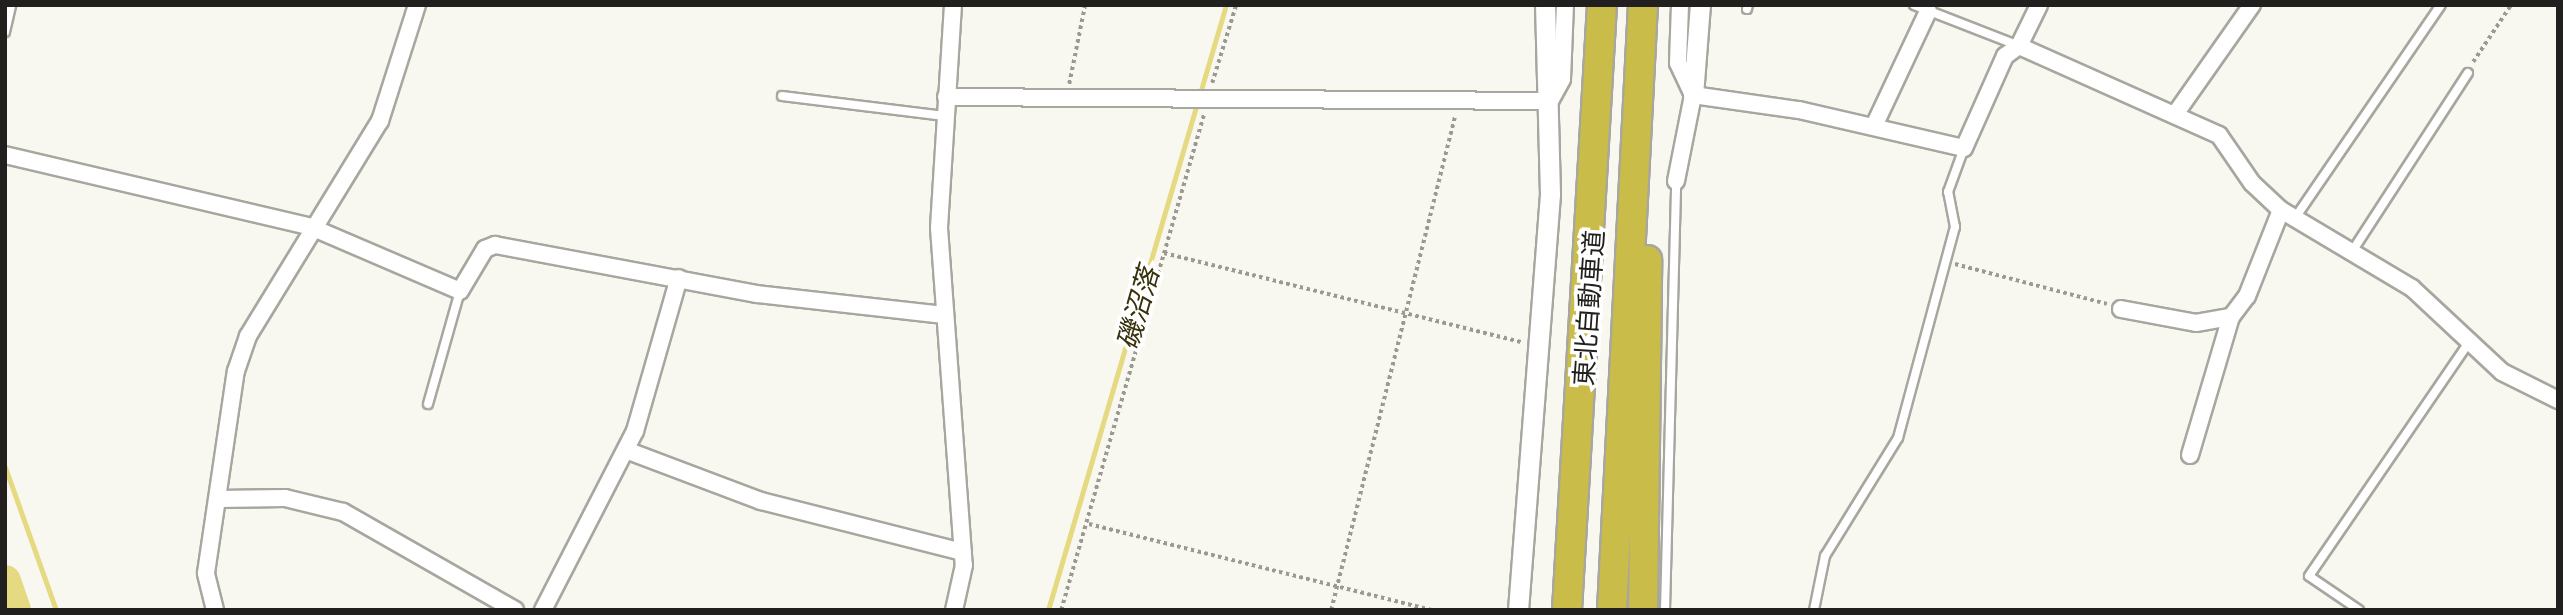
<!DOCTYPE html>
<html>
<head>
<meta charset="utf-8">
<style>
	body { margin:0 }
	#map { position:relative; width:2563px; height:615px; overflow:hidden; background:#f9f8f0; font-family:"Exo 2","Noto Sans JP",sans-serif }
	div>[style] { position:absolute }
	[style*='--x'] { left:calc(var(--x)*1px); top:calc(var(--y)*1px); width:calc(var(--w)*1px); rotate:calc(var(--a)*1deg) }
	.stream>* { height:5px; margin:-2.5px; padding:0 2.5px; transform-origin:2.5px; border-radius:2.5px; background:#e5da82 }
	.river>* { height:32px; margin:-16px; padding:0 16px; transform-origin:16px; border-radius:16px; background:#e5da82 }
	.path>* { height:3.5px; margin-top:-1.75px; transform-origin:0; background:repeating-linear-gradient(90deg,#9a9993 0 3.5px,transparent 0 7px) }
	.roads { filter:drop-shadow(2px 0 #a7a69f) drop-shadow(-2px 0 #a7a69f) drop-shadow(0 2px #a7a69f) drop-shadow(0 -2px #a7a69f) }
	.service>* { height:8px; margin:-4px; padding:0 4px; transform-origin:4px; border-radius:4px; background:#fff }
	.minor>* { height:16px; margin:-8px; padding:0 8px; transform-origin:8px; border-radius:8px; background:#fff }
	.tertiary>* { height:19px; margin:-9.5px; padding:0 9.5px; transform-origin:9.5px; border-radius:9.5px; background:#fff }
	.motorway>* { height:28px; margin:-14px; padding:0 14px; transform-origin:14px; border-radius:14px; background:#c9bc49 }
	span { translate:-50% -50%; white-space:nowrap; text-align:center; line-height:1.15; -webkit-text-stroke:7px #fff; paint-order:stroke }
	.street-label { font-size:26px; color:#21201e }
	.water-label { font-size:28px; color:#37320b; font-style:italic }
	.frame { position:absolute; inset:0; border:7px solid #21201e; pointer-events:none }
</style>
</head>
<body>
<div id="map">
	<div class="stream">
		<div style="--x:5;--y:467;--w:152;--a:70.4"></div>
		<div style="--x:1048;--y:610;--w:631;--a:-73.61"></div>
	</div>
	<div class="river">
		<div style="--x:5;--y:581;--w:31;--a:71"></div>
	</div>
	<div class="path">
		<div style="--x:2473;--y:62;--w:69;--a:-56.3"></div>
		<div style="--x:1212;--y:83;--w:82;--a:-72.9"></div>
		<div style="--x:1069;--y:84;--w:81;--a:-78.6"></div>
		<div style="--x:1164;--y:253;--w:368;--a:14"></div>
		<div style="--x:1955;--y:264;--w:157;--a:14.7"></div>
		<div style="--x:1089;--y:524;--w:353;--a:14.1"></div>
		<div style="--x:1061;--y:610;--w:516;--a:-73.92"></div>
		<div style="--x:1331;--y:610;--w:509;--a:-75.91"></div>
	</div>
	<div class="roads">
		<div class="service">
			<div style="--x:1914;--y:5;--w:113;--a:21.3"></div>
			<div style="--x:1747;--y:9;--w:4;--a:-76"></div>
			<div style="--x:5;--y:32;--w:28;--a:-77"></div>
			<div style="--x:782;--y:96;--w:164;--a:7"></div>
			<div style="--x:2295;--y:218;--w:258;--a:-55.6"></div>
			<div style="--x:2353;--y:250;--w:211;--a:-57"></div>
			<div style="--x:428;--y:404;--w:117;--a:-74.2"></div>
			<div style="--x:1665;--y:610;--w:429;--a:-88.5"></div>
			<div style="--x:1814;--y:610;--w:55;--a:-78.5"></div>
			<div style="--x:1825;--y:556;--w:139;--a:-58.3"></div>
			<div style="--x:1898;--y:438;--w:219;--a:-74.9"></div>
			<div style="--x:1955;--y:227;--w:36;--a:-101"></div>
			<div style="--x:1948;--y:192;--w:47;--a:-70"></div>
			<div style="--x:2359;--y:610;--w:60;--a:-145.8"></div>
			<div style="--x:2309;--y:576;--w:285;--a:-55.6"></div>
		</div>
		<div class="minor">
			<div style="--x:953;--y:5;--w:223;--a:93.6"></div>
			<div style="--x:939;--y:228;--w:338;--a:85.8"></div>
			<div style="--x:964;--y:565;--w:46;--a:102.5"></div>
			<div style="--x:1680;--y:5;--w:58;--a:92"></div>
			<div style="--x:1678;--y:63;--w:35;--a:65"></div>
			<div style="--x:1693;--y:95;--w:107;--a:8.1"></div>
			<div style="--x:1799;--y:110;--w:169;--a:13"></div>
			<div style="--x:1964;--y:148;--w:101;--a:-66"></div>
			<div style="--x:2005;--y:56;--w:17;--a:-36"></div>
			<div style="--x:2019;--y:46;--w:46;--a:-64"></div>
			<div style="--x:2019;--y:46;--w:219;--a:24"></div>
			<div style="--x:2219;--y:135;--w:58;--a:55.5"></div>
			<div style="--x:2252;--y:183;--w:40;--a:43"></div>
			<div style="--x:2281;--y:210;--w:152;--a:30.8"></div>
			<div style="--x:2412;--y:288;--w:123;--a:43"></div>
			<div style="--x:2502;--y:372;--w:63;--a:26.6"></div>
			<div style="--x:946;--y:97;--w:604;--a:0.38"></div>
			<div style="--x:1550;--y:101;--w:25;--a:-61"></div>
			<div style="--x:1562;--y:79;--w:74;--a:-87.7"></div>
			<div style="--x:2176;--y:113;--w:132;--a:-54.9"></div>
			<div style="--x:1874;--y:126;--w:127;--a:-64.8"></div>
			<div style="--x:5;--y:155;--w:314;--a:13.2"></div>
			<div style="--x:311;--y:227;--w:162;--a:23.2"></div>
			<div style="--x:460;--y:291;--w:49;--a:-59.2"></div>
			<div style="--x:485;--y:249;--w:11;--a:-22"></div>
			<div style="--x:495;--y:245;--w:267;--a:10.6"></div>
			<div style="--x:757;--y:294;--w:187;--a:6.4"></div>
			<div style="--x:1676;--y:181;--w:88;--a:-78.8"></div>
			<div style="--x:2121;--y:309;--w:76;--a:10.6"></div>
			<div style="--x:2196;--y:323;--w:36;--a:-10"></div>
			<div style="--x:2231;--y:317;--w:26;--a:-53"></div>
			<div style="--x:2247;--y:296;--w:92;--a:-68.4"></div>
			<div style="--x:626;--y:450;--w:144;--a:20.7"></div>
			<div style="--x:761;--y:501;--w:208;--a:14.2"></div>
			<div style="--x:2190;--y:455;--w:144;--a:-73.5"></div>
			<div style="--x:218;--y:499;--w:67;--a:-0.9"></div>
			<div style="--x:285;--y:498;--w:60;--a:13.6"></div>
			<div style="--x:343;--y:512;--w:198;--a:29.7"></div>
			<div style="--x:215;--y:610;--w:38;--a:-104"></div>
			<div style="--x:206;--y:573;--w:204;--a:-81.6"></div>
			<div style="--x:236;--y:371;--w:37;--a:-71"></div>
			<div style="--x:248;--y:336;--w:252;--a:-58.5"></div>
			<div style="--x:380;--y:121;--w:122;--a:-72.3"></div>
			<div style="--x:543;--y:610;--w:201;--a:-62.8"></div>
			<div style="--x:635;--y:431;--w:159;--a:-74"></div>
		</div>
		<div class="tertiary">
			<div style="--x:1693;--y:95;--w:90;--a:-85.6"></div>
			<div style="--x:1518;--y:610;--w:417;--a:-85.6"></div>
			<div style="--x:1550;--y:194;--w:189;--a:-91.5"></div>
		</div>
		<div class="motorway">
			<div style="--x:1567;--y:610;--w:606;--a:-86.69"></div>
			<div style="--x:1612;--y:610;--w:606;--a:-87.07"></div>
			<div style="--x:1643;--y:610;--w:350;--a:-89.3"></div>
		</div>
	</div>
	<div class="street-label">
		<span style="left:1588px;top:308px;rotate:-86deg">東北自動車道</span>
	</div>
	<div class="water-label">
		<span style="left:1137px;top:308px;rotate:-74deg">磯沼落</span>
	</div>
	<div class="frame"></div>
</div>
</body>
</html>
